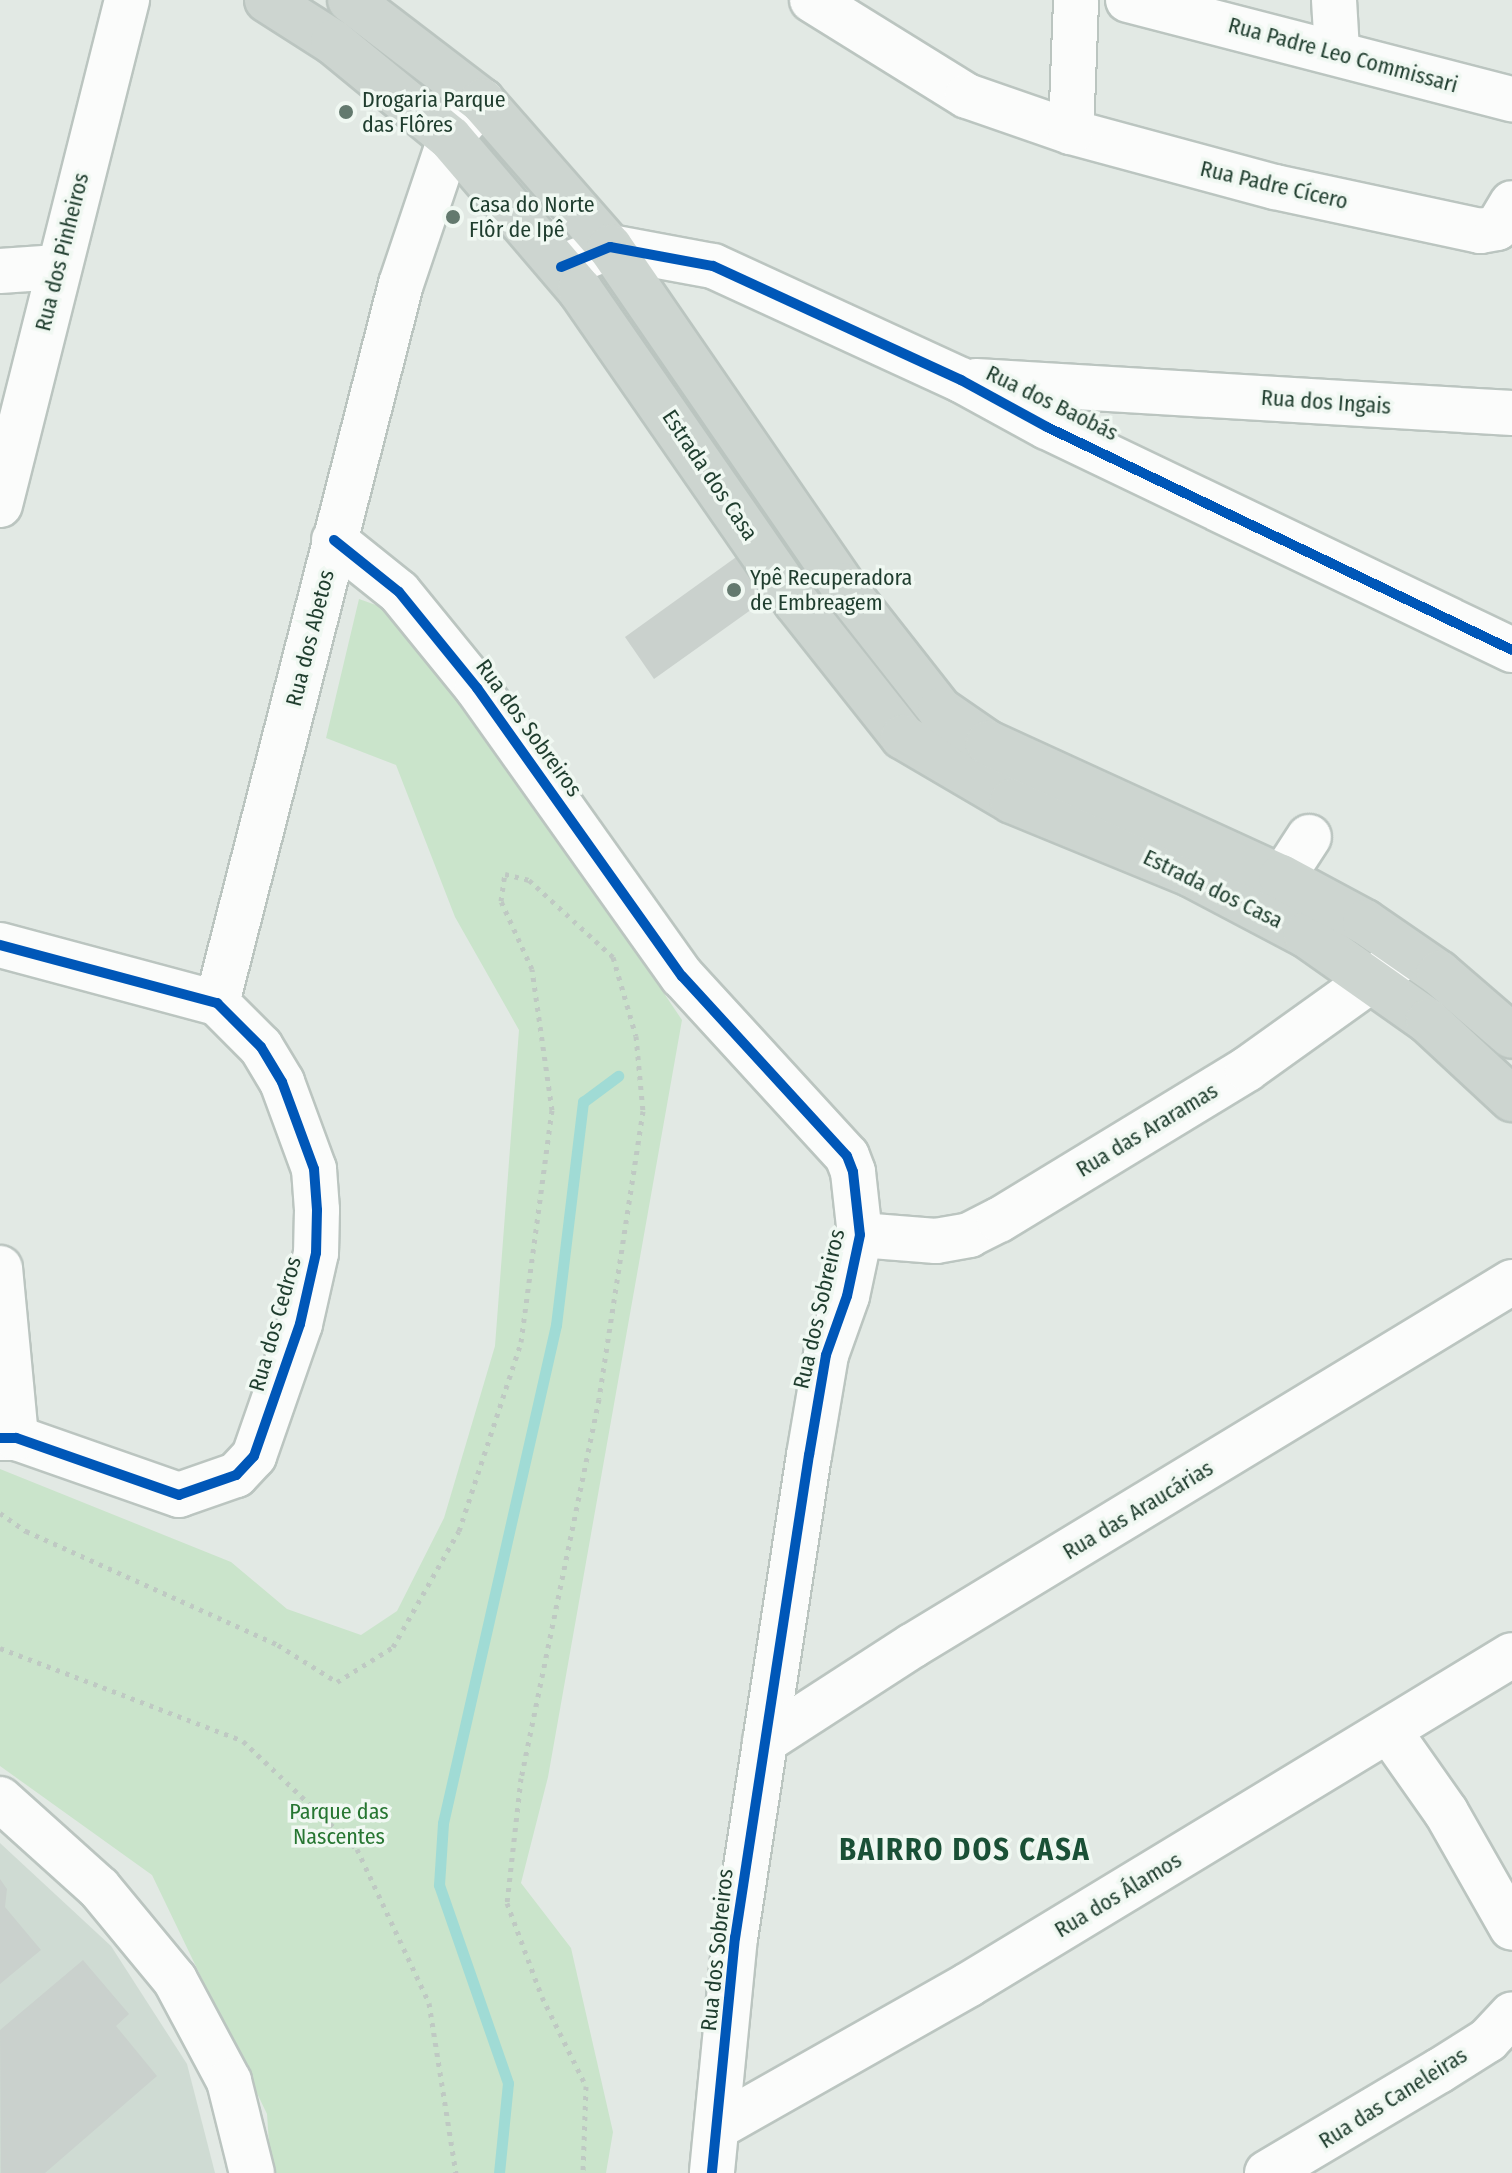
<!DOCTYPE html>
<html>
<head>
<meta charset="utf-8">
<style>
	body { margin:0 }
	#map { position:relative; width:1512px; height:2173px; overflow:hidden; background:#e2e9e4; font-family:"Fira Sans Condensed",sans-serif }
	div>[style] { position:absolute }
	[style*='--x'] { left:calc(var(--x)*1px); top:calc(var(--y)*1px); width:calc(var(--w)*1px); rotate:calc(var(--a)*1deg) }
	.built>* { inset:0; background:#cfdbd3 }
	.green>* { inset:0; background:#cae4cb }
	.stream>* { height:11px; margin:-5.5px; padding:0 5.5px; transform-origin:5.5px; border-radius:5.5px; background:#a0dbd5 }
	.building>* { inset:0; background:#cad1cd }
	.path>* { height:5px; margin-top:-2.5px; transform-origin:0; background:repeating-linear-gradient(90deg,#bfc9c3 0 4px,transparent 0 10px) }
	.roads { filter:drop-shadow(2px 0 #bbc5c0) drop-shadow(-2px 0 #bbc5c0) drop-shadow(0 2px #bbc5c0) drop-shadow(0 -2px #bbc5c0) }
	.minor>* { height:44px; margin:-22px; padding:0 22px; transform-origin:22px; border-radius:22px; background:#fbfcfb }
	.major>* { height:44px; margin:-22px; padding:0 22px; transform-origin:22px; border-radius:22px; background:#cdd5d0 }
	.cycleway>* { height:10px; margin:-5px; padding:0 5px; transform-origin:5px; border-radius:5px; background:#0057b8 }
	.dots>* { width:22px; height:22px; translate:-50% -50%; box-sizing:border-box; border:4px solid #f0f8f2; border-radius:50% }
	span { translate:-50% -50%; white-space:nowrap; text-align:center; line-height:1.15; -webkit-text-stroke:7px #f0f8f2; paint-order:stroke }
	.street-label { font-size:22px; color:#1f3d2e }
	.poi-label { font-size:22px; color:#1f3d2e }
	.left { translate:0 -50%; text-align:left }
	.park-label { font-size:22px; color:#277632 }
	.district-label { font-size:30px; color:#1a5036; font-weight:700; letter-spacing:2px }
</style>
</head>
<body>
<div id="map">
	<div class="built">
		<div style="clip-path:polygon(0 1843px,111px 1946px,187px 2064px,215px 2173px,0 2173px)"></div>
	</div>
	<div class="green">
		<div style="clip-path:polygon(359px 599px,387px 609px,454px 682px,682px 1020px,548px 1777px,521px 1883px,571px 1948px,613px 2132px,606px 2173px,271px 2173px,267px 2114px,152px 1875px,0 1766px,0 1469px,231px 1562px,287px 1609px,361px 1635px,397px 1611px,444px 1518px,495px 1346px,519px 1030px,455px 917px,396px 765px,326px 738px)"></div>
	</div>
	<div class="stream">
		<div style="--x:499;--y:2173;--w:90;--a:-84.3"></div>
		<div style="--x:508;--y:2083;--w:210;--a:-109.2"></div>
		<div style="--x:439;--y:1885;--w:62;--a:-86.3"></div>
		<div style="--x:443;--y:1823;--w:511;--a:-77.22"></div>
		<div style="--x:556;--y:1325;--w:225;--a:-83.1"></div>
		<div style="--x:583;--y:1102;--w:44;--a:-36.6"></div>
	</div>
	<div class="building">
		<div style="clip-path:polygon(739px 555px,769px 597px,654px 679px,625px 637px)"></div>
		<div style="clip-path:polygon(0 1879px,7px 1889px,5px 1907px,41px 1950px,0 1984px)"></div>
		<div style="clip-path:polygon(83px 1960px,129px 2014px,116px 2026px,157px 2076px,45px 2173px,1px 2173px,0 2030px)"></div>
	</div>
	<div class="path">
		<div style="--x:0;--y:1513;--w:32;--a:35"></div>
		<div style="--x:26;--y:1531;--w:277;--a:24.3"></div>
		<div style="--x:278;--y:1645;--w:70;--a:32.1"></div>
		<div style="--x:337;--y:1682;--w:66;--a:-32"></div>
		<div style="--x:393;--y:1647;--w:133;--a:-60.4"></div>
		<div style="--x:459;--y:1531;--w:199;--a:-71.8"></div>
		<div style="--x:521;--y:1342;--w:234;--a:-82.4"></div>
		<div style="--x:552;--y:1110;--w:142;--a:-98.1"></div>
		<div style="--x:532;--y:969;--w:75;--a:-114.5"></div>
		<div style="--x:501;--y:901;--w:27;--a:-82"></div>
		<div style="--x:505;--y:874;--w:25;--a:14"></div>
		<div style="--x:529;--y:880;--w:114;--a:42.5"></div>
		<div style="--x:613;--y:957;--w:82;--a:73.8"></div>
		<div style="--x:636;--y:1036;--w:75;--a:84.7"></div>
		<div style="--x:643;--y:1111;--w:291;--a:98.7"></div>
		<div style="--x:599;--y:1399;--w:387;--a:101.6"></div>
		<div style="--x:521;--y:1778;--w:126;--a:96.4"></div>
		<div style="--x:507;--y:1903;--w:100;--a:69.6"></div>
		<div style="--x:542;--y:1997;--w:99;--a:63.7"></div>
		<div style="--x:586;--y:2086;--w:87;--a:92"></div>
		<div style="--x:0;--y:1648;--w:260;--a:20.9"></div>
		<div style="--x:243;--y:1741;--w:157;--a:43.5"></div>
		<div style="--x:357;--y:1849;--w:170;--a:64.9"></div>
		<div style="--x:429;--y:2003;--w:172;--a:81"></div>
	</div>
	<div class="roads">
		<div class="minor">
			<div style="--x:812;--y:0;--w:182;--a:31.8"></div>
			<div style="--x:967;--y:96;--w:110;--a:19.1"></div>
			<div style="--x:1071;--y:132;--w:211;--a:15.1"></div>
			<div style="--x:1275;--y:187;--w:210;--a:12.1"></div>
			<div style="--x:1480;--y:231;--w:17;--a:-10"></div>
			<div style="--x:1497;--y:228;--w:29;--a:-59"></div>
			<div style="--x:1128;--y:0;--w:397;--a:14.5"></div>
			<div style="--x:1334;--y:0;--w:51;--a:86.6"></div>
			<div style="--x:1071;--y:132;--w:132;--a:-87.8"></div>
			<div style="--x:561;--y:267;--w:53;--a:-22.2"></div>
			<div style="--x:610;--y:247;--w:105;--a:10.5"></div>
			<div style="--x:713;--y:266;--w:273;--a:24.7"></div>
			<div style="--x:961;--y:380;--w:98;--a:28.7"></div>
			<div style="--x:1047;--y:427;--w:516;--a:25.62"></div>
			<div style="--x:0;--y:271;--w:58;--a:-3.9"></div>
			<div style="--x:976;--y:381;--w:537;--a:3.42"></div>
			<div style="--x:0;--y:505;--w:521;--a:-75.88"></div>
			<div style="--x:334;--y:540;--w:83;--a:38.7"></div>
			<div style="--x:399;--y:592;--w:124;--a:50.9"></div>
			<div style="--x:477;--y:688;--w:354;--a:54.6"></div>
			<div style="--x:682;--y:976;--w:244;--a:47.5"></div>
			<div style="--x:847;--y:1156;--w:17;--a:69"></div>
			<div style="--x:853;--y:1172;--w:63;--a:83.7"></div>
			<div style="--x:860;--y:1235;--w:62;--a:102"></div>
			<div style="--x:847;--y:1296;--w:63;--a:109.6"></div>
			<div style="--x:826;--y:1355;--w:101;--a:99.6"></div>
			<div style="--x:809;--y:1455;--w:488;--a:98.7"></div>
			<div style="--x:735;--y:1937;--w:237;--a:95.6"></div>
			<div style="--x:1262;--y:909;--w:86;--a:-56.9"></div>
			<div style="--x:0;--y:945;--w:225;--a:15"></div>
			<div style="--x:217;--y:1003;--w:62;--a:45"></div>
			<div style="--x:261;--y:1047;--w:41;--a:59"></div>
			<div style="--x:282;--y:1082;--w:93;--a:69.8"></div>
			<div style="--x:314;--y:1169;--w:41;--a:85.8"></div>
			<div style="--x:317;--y:1210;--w:43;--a:91.3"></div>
			<div style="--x:316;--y:1253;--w:73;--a:102.7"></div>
			<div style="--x:300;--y:1324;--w:140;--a:109.2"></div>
			<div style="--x:254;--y:1456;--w:26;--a:133"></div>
			<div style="--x:236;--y:1475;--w:60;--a:160.7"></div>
			<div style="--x:179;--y:1495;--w:173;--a:-160.7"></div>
			<div style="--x:16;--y:1438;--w:16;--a:180"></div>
			<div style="--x:217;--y:1003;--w:742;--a:-75.65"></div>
			<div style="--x:401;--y:284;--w:154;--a:-71.4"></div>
			<div style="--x:450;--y:138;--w:49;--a:-49.1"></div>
			<div style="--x:860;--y:1235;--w:76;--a:4.5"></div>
			<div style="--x:936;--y:1241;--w:34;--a:-10"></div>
			<div style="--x:969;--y:1235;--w:34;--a:-27"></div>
			<div style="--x:999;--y:1220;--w:290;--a:-31.3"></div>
			<div style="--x:1247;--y:1069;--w:187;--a:-35.6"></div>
			<div style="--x:0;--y:1268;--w:171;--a:84.6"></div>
			<div style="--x:1389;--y:1731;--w:99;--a:54.9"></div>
			<div style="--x:1446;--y:1812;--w:133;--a:60.4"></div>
			<div style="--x:765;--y:1741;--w:175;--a:-32.9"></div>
			<div style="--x:912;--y:1646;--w:702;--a:-31.24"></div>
			<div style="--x:0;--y:1799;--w:133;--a:42"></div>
			<div style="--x:99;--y:1888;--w:119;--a:50.4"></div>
			<div style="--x:175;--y:1980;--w:115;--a:61.9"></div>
			<div style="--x:229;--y:2081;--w:95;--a:76"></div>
			<div style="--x:719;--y:2126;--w:286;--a:-29.5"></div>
			<div style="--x:968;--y:1985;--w:636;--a:-31.24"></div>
			<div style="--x:1267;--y:2173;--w:200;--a:-30.7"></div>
			<div style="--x:1439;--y:2071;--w:58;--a:-32.3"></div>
			<div style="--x:1488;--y:2040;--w:35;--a:-47"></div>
		</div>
		<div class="major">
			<div style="--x:267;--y:0;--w:78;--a:32.5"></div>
			<div style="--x:333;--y:42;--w:151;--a:39.4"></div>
			<div style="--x:450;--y:138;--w:200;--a:49.5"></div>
			<div style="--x:580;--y:290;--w:379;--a:55.3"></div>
			<div style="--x:796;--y:602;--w:172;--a:51.6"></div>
			<div style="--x:903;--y:737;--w:126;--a:30.4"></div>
			<div style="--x:1012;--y:801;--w:195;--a:22.3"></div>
			<div style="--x:1192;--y:875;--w:129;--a:27.8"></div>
			<div style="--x:1306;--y:935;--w:149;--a:35.2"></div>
			<div style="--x:1428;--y:1021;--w:115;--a:42.9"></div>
			<div style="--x:350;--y:0;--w:166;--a:37.4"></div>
			<div style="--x:482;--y:101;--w:194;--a:48.8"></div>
			<div style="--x:610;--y:247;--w:410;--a:55.5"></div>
			<div style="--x:842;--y:585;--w:159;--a:51.9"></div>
			<div style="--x:940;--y:710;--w:58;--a:34.5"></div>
			<div style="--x:988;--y:743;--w:322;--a:24.6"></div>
			<div style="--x:1281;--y:877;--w:95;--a:28.2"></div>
			<div style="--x:1365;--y:922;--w:90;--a:34.6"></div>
			<div style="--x:1439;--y:973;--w:96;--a:40.8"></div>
		</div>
	</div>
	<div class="cycleway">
		<div style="--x:561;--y:267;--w:53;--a:-22.2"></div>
		<div style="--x:610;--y:247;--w:105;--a:10.5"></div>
		<div style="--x:713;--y:266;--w:273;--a:24.7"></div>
		<div style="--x:961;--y:380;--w:98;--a:28.7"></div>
		<div style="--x:1047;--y:427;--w:516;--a:25.62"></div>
		<div style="--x:334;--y:540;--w:83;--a:38.7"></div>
		<div style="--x:399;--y:592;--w:124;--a:50.9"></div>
		<div style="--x:477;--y:688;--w:354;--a:54.6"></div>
		<div style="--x:682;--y:976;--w:244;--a:47.5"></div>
		<div style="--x:847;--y:1156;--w:17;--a:69"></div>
		<div style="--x:853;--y:1172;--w:63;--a:83.7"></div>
		<div style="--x:860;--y:1235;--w:62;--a:102"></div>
		<div style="--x:847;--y:1296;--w:63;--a:109.6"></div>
		<div style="--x:826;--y:1355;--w:101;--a:99.6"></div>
		<div style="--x:809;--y:1455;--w:488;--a:98.7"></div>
		<div style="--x:735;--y:1937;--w:237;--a:95.6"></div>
		<div style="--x:0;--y:945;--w:225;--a:15"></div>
		<div style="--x:217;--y:1003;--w:62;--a:45"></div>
		<div style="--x:261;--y:1047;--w:41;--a:59"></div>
		<div style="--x:282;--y:1082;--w:93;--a:69.8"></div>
		<div style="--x:314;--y:1169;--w:41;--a:85.8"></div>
		<div style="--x:317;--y:1210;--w:43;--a:91.3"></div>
		<div style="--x:316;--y:1253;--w:73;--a:102.7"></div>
		<div style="--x:300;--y:1324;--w:140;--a:109.2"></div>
		<div style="--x:254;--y:1456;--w:26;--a:133"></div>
		<div style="--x:236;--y:1475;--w:60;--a:160.7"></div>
		<div style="--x:179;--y:1495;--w:173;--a:-160.7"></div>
		<div style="--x:16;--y:1438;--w:16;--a:180"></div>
	</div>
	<div class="dots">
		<div style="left:346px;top:112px;background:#63796e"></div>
		<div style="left:453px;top:217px;background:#63796e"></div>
		<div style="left:734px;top:590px;background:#63796e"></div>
	</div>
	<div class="street-label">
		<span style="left:1343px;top:55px;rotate:15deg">Rua Padre Leo Commissari</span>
		<span style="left:1274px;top:185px;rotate:13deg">Rua Padre Cícero</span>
		<span style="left:62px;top:252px;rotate:-76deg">Rua dos Pinheiros</span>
		<span style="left:1326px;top:402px;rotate:4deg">Rua dos Ingais</span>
		<span style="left:1052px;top:403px;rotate:26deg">Rua dos Baobás</span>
		<span style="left:710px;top:475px;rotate:56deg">Estrada dos Casa</span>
		<span style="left:310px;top:638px;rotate:-76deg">Rua dos Abetos</span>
		<span style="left:529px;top:728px;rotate:54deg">Rua dos Sobreiros</span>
		<span style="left:1213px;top:889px;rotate:26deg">Estrada dos Casa</span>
		<span style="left:1147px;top:1130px;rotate:-31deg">Rua das Araramas</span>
		<span style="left:819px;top:1309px;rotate:-77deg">Rua dos Sobreiros</span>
		<span style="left:275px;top:1324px;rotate:-74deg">Rua dos Cedros</span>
		<span style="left:1138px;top:1510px;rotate:-31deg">Rua das Araucárias</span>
		<span style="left:1118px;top:1895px;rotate:-31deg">Rua dos Álamos</span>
		<span style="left:717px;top:1950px;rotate:-84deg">Rua dos Sobreiros</span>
		<span style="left:1393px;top:2098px;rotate:-32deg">Rua das Caneleiras</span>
	</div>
	<div class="poi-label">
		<span class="left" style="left:362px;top:112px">Drogaria Parque<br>das Flôres</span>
		<span class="left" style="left:469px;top:217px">Casa do Norte<br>Flôr de Ipê</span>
		<span class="left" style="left:750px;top:590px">Ypê Recuperadora<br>de Embreagem</span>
	</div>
	<div class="park-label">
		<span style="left:339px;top:1824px">Parque das<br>Nascentes</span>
	</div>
	<div class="district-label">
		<span style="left:965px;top:1850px">BAIRRO DOS CASA</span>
	</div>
</div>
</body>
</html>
